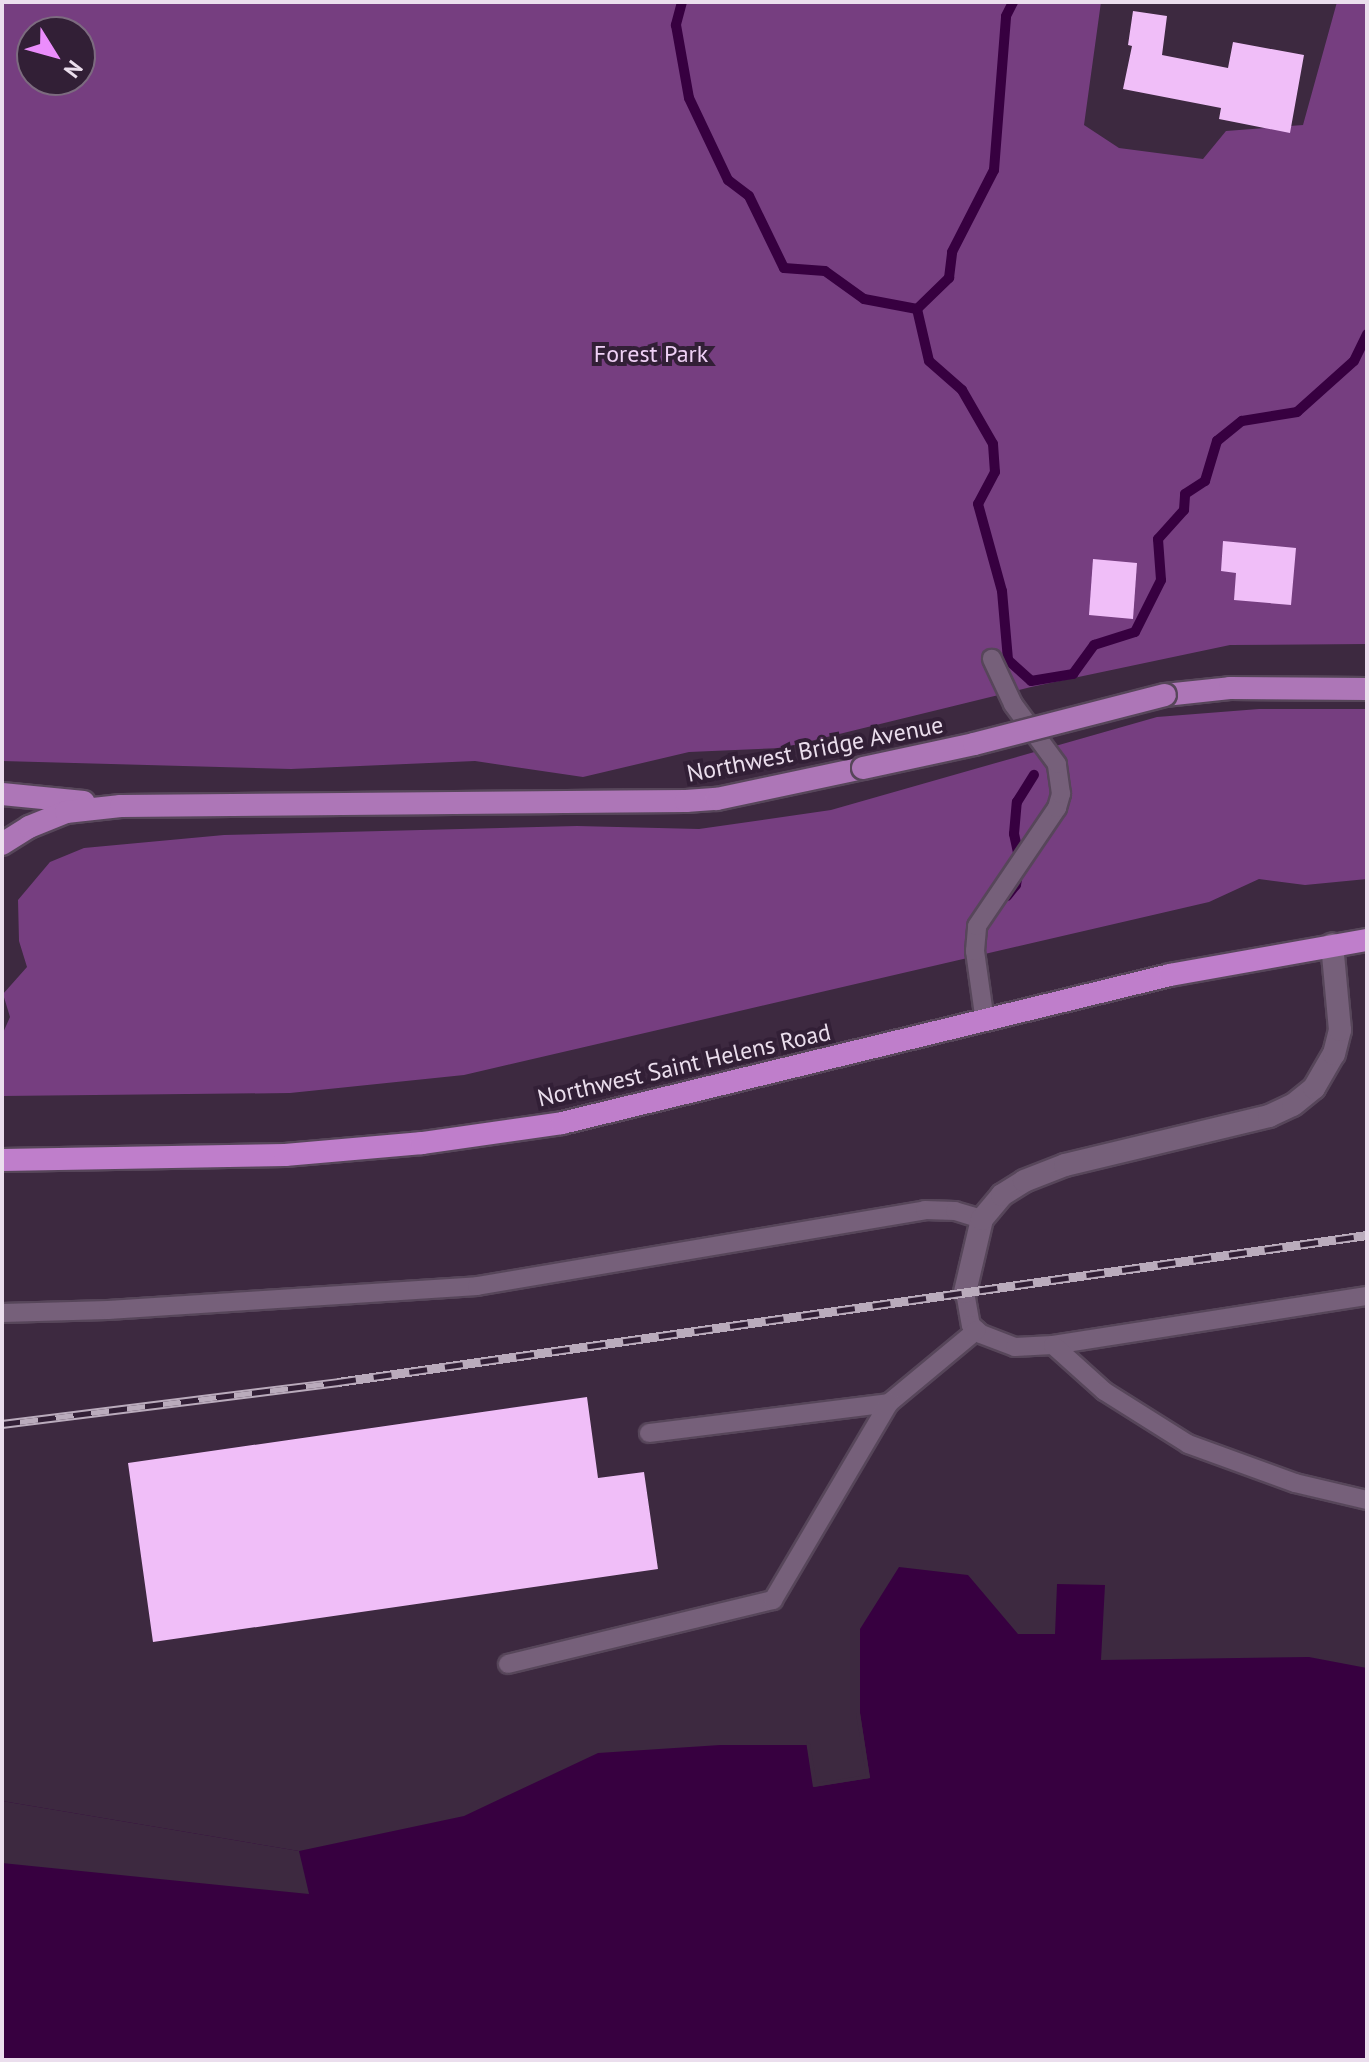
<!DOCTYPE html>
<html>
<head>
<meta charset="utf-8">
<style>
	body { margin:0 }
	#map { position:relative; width:1369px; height:2062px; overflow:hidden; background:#3d2940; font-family:"PT Sans",sans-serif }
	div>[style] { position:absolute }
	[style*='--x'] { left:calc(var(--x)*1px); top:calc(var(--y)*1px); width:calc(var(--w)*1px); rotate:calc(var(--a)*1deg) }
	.green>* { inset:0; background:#763e80 }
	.water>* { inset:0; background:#370040 }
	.pier>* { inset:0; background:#3d2940 }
	.stream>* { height:10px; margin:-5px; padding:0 5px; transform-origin:5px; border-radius:5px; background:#370040 }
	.building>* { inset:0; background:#f0bef8 }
	.roads { filter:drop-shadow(2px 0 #57465a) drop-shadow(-2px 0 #57465a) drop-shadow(0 2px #57465a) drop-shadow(0 -2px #57465a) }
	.service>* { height:18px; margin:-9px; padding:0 9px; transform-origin:9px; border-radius:9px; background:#76607a }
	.minor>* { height:22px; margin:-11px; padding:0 11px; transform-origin:11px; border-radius:11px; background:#76607a }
	.primary>* { height:22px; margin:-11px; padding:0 11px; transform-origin:11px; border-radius:11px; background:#ad76b7 }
	.trunk>* { height:22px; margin:-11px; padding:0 11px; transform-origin:11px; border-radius:11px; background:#bf7ecb }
	.rail>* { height:9px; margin-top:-4.5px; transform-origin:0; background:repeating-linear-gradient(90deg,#321f36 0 18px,#baabbc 0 36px); box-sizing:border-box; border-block:2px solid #baabbc }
	.bridges { filter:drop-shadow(2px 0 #57465a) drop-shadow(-2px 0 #57465a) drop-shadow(0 2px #57465a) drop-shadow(0 -2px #57465a) }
	.primary-bridge>* { height:22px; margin:-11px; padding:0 11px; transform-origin:11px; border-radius:11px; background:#ad76b7 }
	span { translate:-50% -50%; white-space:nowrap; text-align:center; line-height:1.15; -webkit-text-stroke:8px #321f36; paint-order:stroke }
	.park-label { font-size:24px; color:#efd0f5 }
	.street-label { font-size:24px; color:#ebdeed }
	.frame { position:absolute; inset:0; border:4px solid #ebdeed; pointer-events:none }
	.north { position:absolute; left:16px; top:16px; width:80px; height:80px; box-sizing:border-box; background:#321f36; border:2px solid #7c6b7f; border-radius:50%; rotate:127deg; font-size:22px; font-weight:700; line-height:32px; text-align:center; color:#ebdeed }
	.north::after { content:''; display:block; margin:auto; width:28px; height:36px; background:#eb8dfc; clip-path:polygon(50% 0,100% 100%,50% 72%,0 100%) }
</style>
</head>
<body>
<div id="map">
	<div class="green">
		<div style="clip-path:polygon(evenodd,2px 2px,1101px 2px,1084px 125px,1119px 148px,1203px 159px,1226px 131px,1303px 125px,1337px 2px,1367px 2px,1367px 644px,1230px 645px,1031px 687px,782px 748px,689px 752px,583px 777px,475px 761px,291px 769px,2px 761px,2px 2px,32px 32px,80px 32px,80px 80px,32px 80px,32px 32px)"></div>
		<div style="clip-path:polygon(1259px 709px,1367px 709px,1367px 879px,1305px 885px,1259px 879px,1209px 902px,464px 1075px,290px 1093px,2px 1096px,2px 1035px,10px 1017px,3px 994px,27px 967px,19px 941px,18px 900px,50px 862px,84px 848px,224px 835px,577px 826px,699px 829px,831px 810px,1157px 717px)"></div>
	</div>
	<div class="water">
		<div style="clip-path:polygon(899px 1567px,968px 1575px,1018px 1634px,1055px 1634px,1057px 1584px,1105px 1585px,1101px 1660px,1309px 1657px,1367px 1668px,1367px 2060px,2px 2060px,2px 1801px,299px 1851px,464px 1816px,598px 1753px,720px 1745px,807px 1745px,814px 1787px,870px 1778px,860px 1713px,860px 1629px)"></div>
	</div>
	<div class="pier">
		<div style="clip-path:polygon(856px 1713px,860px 1713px,870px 1778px,813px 1787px,806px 1741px,810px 1744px,817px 1783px,866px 1775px)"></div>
		<div style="clip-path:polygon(2px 1801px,299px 1851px,309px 1894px,2px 1863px)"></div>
	</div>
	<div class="stream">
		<div style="--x:682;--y:2;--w:24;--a:105"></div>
		<div style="--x:676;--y:25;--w:74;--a:79.9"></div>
		<div style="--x:689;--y:98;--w:91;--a:64.6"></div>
		<div style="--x:728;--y:180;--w:26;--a:37"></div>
		<div style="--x:749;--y:196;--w:80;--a:64.1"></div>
		<div style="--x:784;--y:268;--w:41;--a:4.2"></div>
		<div style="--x:825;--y:271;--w:48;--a:35.7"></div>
		<div style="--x:864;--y:299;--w:54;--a:10.7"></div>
		<div style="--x:917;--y:309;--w:53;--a:77"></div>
		<div style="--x:929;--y:361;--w:44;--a:41.3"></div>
		<div style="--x:962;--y:390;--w:62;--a:60.1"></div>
		<div style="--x:993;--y:444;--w:28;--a:86"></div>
		<div style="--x:995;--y:472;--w:36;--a:118"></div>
		<div style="--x:978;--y:504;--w:90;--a:74.6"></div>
		<div style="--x:1002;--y:591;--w:69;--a:85"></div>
		<div style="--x:1008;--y:660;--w:31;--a:42"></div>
		<div style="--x:1031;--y:681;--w:43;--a:-9.5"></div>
		<div style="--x:1073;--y:674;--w:36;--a:-54"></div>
		<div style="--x:1094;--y:645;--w:43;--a:-17.6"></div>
		<div style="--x:1135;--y:632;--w:58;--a:-63.4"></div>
		<div style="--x:1161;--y:580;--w:41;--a:-94.2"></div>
		<div style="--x:1158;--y:539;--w:39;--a:-48"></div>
		<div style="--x:1184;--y:510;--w:16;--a:-86"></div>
		<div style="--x:1185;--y:494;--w:24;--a:-33"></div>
		<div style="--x:1205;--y:481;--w:42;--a:-73.3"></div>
		<div style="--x:1217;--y:441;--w:32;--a:-39"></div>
		<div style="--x:1242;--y:421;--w:56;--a:-9.3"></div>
		<div style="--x:1297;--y:412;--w:76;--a:-41.8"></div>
		<div style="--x:1354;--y:361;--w:30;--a:-64"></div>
		<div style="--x:917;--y:309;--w:45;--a:-44.1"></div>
		<div style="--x:949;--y:278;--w:26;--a:-83"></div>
		<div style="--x:952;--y:252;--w:92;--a:-62.9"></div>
		<div style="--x:994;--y:170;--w:154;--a:-85.5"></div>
		<div style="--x:1006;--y:16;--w:16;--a:-63"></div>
		<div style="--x:1007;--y:896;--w:14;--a:-51"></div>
		<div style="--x:1016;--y:885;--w:23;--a:-80"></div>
		<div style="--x:1020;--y:862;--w:29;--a:-102"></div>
		<div style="--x:1014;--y:834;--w:32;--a:-85"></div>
		<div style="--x:1017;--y:802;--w:32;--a:-58"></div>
	</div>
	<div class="building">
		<div style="clip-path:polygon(1133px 11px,1167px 16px,1162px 55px,1228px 68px,1233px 42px,1304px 55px,1290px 133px,1219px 119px,1221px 108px,1123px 89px,1132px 46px,1128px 45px)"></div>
		<div style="clip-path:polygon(1223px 541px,1296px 548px,1291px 605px,1234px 600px,1236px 573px,1221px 571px)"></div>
		<div style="clip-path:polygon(1093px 559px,1137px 563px,1133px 619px,1089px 615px)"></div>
		<div style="clip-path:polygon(587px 1397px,598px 1478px,644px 1472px,658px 1569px,153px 1642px,128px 1463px)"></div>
	</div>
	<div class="roads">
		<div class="service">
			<div style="--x:985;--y:1022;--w:72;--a:-98"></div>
			<div style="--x:975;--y:951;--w:25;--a:-85"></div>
			<div style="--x:977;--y:926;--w:143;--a:-55.9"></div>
			<div style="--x:1057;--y:808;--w:15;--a:-74"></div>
			<div style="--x:1061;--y:794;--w:30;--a:-98"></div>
			<div style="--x:1057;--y:764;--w:74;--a:-126.3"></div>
			<div style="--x:1013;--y:704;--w:50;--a:-115"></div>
			<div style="--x:965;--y:1292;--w:34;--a:80"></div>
			<div style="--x:971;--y:1325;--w:13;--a:42"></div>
			<div style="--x:981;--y:1334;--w:36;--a:21"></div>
			<div style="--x:1015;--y:1347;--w:38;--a:-3"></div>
			<div style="--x:1053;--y:1345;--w:318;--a:-8.9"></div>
			<div style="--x:2;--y:1313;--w:106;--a:-1.6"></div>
			<div style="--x:108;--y:1310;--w:370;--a:-3.7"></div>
			<div style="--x:477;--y:1286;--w:454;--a:-9.6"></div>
			<div style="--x:925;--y:1210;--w:30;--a:2"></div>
			<div style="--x:955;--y:1211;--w:28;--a:17"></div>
			<div style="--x:1053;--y:1345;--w:69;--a:42"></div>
			<div style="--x:1104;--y:1391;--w:99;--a:32.2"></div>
			<div style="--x:1188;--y:1444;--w:114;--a:20"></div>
			<div style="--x:1295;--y:1483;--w:74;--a:13.3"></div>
			<div style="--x:649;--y:1433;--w:242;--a:-7.1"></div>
			<div style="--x:889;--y:1403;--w:114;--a:-39.7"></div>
			<div style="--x:508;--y:1664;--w:273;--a:-13.6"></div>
			<div style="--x:773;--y:1600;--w:229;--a:-59.5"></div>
		</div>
		<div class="minor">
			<div style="--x:965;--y:1292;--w:75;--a:-76.9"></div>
			<div style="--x:982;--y:1219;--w:31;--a:-50"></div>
			<div style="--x:1002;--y:1195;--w:26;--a:-32"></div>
			<div style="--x:1024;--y:1181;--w:44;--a:-21.3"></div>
			<div style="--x:1065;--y:1165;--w:210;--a:-13.5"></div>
			<div style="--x:1269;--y:1116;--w:26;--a:-25"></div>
			<div style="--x:1293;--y:1105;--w:27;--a:-39"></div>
			<div style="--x:1314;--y:1088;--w:39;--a:-60"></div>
			<div style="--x:1334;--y:1054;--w:25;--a:-76"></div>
			<div style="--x:1340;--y:1030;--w:86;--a:-95.3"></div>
		</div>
		<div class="primary">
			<div style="--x:1165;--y:695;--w:65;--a:-6.1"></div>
			<div style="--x:1230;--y:688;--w:137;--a:0.4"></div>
			<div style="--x:2;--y:794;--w:82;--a:5.6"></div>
			<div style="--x:2;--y:844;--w:32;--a:-32"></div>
			<div style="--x:29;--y:827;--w:40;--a:-22"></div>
			<div style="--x:66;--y:812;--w:55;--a:-6.2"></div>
			<div style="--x:121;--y:806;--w:565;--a:-0.51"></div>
			<div style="--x:686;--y:801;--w:31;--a:-4"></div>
			<div style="--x:717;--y:799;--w:149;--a:-12"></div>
		</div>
		<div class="trunk">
			<div style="--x:2;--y:1160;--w:283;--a:-1"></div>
			<div style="--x:285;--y:1155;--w:138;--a:-5"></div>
			<div style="--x:422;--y:1143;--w:141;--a:-8.1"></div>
			<div style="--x:562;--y:1123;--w:626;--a:-13.68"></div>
			<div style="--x:1170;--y:975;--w:200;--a:-10.1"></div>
		</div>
	</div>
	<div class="rail">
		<div style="--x:2;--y:1424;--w:339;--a:-7.1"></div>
		<div style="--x:338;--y:1382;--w:1039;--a:-8.13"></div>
	</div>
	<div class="bridges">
		<div class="primary-bridge">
			<div style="--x:863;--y:768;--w:114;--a:-12.2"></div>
			<div style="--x:974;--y:744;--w:197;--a:-14.4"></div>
		</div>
	</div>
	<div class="park-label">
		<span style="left:651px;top:354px">Forest Park</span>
	</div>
	<div class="street-label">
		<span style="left:815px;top:749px;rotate:-11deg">Northwest Bridge Avenue</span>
		<span style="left:684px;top:1065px;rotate:-13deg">Northwest Saint Helens Road</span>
	</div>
	<div class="frame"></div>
	<div class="north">N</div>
</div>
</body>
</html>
